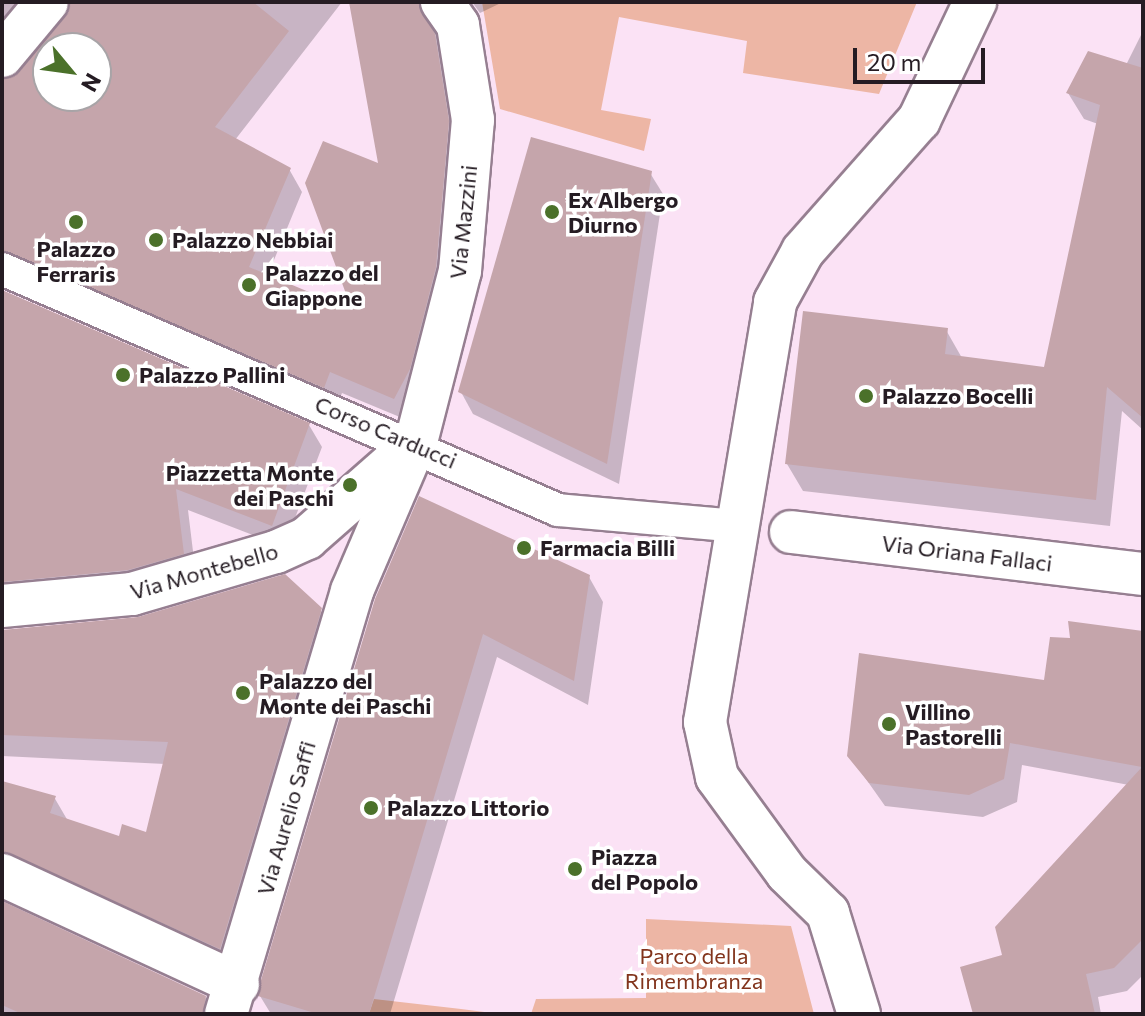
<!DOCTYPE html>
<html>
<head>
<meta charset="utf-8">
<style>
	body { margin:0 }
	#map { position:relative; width:1145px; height:1016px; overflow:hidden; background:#fbe2f5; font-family:Commissioner,sans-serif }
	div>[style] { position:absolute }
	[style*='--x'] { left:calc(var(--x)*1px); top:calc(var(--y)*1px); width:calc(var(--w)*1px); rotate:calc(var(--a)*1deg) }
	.green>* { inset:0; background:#edb6a5 }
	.shadow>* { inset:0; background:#0003 }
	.building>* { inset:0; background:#c5a5ab }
	.roads { filter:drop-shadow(2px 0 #967f91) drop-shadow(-2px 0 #967f91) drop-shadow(0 2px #967f91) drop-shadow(0 -2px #967f91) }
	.pedestrian>* { height:32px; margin:-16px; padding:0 16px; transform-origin:16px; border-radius:16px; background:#fff }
	.minor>* { height:42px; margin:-21px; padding:0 21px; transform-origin:21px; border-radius:21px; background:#fff }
	.dots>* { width:22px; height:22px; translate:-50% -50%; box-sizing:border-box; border:4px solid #fff; border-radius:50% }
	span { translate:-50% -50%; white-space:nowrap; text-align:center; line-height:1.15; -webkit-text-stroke:7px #fff; paint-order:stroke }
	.poi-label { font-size:22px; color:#251c23; font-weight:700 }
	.left { translate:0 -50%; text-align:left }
	.right { translate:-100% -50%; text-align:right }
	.street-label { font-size:22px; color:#251c23 }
	.park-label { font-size:22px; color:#82341c }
	.frame { position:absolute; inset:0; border:4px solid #251c23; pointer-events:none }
	.north { position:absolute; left:32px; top:32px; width:80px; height:80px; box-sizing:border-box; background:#fff; border:2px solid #a8a4a7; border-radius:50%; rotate:119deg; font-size:22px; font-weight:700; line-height:32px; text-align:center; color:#251c23 }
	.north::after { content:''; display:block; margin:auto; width:28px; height:36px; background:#4b712a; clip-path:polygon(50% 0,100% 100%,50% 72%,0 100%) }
	.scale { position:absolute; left:853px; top:48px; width:132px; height:36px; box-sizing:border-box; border:4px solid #251c23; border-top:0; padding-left:10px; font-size:24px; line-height:28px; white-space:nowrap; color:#251c23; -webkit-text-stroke:6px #fff; paint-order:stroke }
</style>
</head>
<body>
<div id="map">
	<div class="green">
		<div style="clip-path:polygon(482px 2px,917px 2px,879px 94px,743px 73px,747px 41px,619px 17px,601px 110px,651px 119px,644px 151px,500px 109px)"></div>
		<div style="clip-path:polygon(646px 919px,791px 926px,814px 1014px,531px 1014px,536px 999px,646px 998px)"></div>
		<div style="clip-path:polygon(374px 999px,461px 1009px,500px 1014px,369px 1014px)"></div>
	</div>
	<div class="shadow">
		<div style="clip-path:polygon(2px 2px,61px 2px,2px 56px)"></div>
		<div style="clip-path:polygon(evenodd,68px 2px,342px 2px,235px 140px,289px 169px,302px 192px,267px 277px,355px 313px,381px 166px,351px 2px,429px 2px,461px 145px,448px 291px,407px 420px,342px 393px,336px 409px,2px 282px,2px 79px,21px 73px,68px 2px,48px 48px,96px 48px,96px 96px,48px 96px,48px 48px)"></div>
		<div style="clip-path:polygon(472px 2px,503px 2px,480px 13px)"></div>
		<div style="clip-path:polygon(1143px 31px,1143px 430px,1122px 411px,1110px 526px,803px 491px,787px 464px,946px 330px,962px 358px,1046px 369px,1098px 124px,1084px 119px,1068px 93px,1126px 65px)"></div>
		<div style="clip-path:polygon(650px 173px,663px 194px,619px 484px,473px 414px,461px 392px)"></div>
		<div style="clip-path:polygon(2px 292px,309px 425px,322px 447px,284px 547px,188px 510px,196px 576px,2px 612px)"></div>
		<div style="clip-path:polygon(589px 577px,603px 602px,588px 705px,497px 657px,390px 1014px,271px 1014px,260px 996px,376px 600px)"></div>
		<div style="clip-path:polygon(320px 609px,334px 632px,233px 970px,2px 877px,2px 783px,54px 797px,68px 821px,120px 838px,148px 835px,165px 764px,2px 756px,2px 631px)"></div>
		<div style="clip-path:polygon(1143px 633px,1143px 975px,1127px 991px,1098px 997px,1101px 1014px,975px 1014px,1004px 956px,1129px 785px,1022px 765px,1017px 802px,983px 817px,885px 806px,849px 755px,1045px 683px,1072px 640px)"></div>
		<div style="clip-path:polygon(2px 904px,205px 997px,215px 1014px,2px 1014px)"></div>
	</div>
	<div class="building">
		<div style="clip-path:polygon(evenodd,70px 2px,253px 2px,289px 31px,215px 127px,291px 168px,249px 267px,352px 310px,305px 183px,323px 141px,378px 163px,349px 2px,418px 2px,435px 34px,449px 121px,436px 267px,410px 369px,394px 399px,330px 372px,324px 388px,2px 250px,2px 79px,20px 71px,70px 2px,48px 48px,96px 48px,96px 96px,48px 96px,48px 48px)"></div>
		<div style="clip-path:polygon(1088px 51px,1143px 68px,1143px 418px,1107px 387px,1096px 500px,785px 464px,803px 311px,948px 328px,945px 354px,1044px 367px,1100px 105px,1066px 93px)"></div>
		<div style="clip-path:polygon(531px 137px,652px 171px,607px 464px,458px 392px)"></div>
		<div style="clip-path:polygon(2px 290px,310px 423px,272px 526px,176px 489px,184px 554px,128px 570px,2px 582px)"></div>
		<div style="clip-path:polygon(419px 496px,590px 575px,574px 681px,483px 634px,369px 1014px,318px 1014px,258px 996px,261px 980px,375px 599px)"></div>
		<div style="clip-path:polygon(285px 574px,322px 608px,220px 949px,2px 851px,2px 781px,56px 796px,50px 813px,119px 836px,122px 824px,146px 832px,168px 742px,2px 735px,2px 630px,138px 617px)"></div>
		<div style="clip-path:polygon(1068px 621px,1143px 631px,1143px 939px,1114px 968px,1086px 974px,1095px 1014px,973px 1014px,960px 967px,1002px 955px,995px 927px,1142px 767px,1010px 743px,1004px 779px,969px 795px,869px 783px,847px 756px,859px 653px,1044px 680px,1050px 637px,1070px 638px)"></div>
		<div style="clip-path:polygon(2px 901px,206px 996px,203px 1014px,22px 1014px,2px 1005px)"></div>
	</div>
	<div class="roads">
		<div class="pedestrian">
			<div style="--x:2;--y:269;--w:606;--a:23.43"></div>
			<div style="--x:558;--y:510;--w:180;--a:5.1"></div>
		</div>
		<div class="minor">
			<div style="--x:2;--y:56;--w:70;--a:-50.2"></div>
			<div style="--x:791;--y:532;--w:354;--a:6.8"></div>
			<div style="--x:2;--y:606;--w:131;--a:-5.3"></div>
			<div style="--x:132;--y:594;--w:150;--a:-16.3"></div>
			<div style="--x:276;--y:552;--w:34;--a:-24"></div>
			<div style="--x:307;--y:538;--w:132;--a:-41.3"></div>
			<div style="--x:2;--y:875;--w:260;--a:24.8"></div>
			<div style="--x:226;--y:1014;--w:441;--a:-73.4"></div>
			<div style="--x:352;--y:591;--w:162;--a:-66.8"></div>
			<div style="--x:416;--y:442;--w:177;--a:-75.6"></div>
			<div style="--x:460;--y:271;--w:152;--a:-85.1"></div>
			<div style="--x:473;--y:120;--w:96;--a:-99"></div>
			<div style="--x:458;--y:25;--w:28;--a:-125"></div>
			<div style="--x:859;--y:1014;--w:106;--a:-107.1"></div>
			<div style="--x:828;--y:913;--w:57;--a:-135.7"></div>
			<div style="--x:787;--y:873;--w:119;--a:-126.1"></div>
			<div style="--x:717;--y:777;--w:56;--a:-102.3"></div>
			<div style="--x:705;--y:722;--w:426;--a:-80.5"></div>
			<div style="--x:775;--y:302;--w:58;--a:-61.2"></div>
			<div style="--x:803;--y:251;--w:175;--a:-48.5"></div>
			<div style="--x:919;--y:120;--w:131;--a:-64.6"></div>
		</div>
	</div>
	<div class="dots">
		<div style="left:552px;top:212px;background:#4b712a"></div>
		<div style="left:76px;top:222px;background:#4b712a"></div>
		<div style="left:156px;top:240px;background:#4b712a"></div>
		<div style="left:249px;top:285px;background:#4b712a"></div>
		<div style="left:123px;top:375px;background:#4b712a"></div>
		<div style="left:866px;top:396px;background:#4b712a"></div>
		<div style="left:350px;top:485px;background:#4b712a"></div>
		<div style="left:524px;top:548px;background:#4b712a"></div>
		<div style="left:243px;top:693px;background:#4b712a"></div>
		<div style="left:889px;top:724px;background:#4b712a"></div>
		<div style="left:371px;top:808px;background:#4b712a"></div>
		<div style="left:575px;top:869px;background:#4b712a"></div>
	</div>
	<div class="poi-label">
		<span class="left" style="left:568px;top:212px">Ex Albergo<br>Diurno</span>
		<span class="left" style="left:172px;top:240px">Palazzo Nebbiai</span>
		<span style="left:76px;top:261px">Palazzo<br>Ferraris</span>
		<span class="left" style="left:265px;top:285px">Palazzo del<br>Giappone</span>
		<span class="left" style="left:139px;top:375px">Palazzo Pallini</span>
		<span class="left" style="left:882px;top:396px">Palazzo Bocelli</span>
		<span class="right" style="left:334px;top:485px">Piazzetta Monte<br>dei Paschi</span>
		<span class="left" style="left:540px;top:548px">Farmacia Billi</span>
		<span class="left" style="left:259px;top:693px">Palazzo del<br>Monte dei Paschi</span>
		<span class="left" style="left:905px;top:724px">Villino<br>Pastorelli</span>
		<span class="left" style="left:387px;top:808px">Palazzo Littorio</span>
		<span class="left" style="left:591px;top:869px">Piazza<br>del Popolo</span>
	</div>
	<div class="street-label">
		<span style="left:463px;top:222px;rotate:-84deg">Via Mazzini</span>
		<span style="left:386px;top:432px;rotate:23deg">Corso Carducci</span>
		<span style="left:967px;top:553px;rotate:7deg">Via Oriana Fallaci</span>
		<span style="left:204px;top:571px;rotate:-16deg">Via Montebello</span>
		<span style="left:286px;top:818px;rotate:-74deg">Via Aurelio Saffi</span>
	</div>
	<div class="park-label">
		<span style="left:694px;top:968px">Parco della<br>Rimembranza</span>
	</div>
	<div class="frame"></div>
	<div class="north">N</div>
	<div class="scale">20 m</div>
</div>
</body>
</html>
